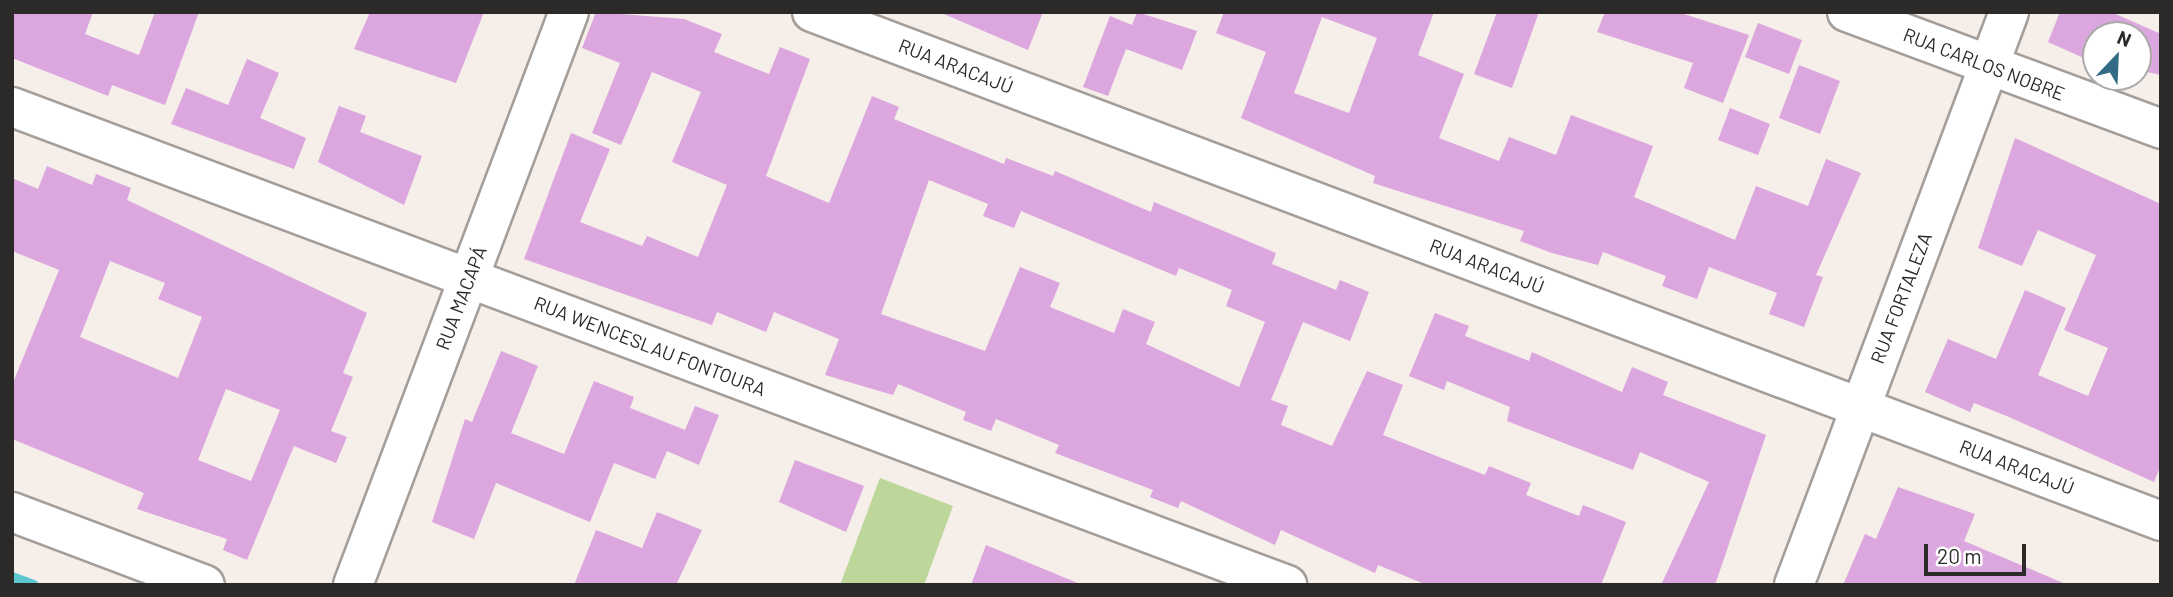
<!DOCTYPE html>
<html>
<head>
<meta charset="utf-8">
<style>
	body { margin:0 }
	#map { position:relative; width:2173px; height:597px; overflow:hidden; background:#f5eee9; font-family:Barlow,sans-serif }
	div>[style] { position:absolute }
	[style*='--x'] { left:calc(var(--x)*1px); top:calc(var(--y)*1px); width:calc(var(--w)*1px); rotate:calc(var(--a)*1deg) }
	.green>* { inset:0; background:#bdd79b }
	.stream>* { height:10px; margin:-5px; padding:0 5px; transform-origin:5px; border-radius:5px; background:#5dc6d1 }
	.building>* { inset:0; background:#dca6de }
	.roads { filter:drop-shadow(2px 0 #a49e9a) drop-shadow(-2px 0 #a49e9a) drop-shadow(0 2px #a49e9a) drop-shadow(0 -2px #a49e9a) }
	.minor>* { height:38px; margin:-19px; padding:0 19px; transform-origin:19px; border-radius:19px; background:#fff }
	.tertiary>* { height:38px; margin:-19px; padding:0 19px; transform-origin:19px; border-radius:19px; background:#fff }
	span { translate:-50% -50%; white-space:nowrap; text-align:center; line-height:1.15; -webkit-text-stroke:5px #fff; paint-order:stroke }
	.street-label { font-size:19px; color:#2c2a28 }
	.frame { position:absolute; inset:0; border:14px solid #2c2a28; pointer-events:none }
	.north { position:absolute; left:2082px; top:21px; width:70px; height:70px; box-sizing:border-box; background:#fff; border:2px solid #abaaa9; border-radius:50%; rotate:23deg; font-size:19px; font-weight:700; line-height:28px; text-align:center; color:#2c2a28 }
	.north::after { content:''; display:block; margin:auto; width:24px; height:32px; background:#316c84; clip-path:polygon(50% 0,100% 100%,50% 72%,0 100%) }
	.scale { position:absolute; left:1924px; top:544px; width:102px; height:32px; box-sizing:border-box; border:4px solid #2c2a28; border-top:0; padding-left:9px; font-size:21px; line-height:24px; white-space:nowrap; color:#2c2a28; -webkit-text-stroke:5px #fff; paint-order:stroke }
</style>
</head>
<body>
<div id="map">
	<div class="green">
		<div style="clip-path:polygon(880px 478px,953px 506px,924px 585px,840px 585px)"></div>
	</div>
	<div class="stream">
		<div style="--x:12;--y:577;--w:23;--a:20"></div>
	</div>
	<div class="building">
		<div style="clip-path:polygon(12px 12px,93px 12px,85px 34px,139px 55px,155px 12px,199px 12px,165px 105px,112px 85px,108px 96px,12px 58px)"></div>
		<div style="clip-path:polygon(370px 12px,484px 12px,456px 83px,354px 49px)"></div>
		<div style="clip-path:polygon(evenodd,596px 12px,684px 19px,722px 34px,714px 52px,769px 74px,780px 47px,810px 59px,766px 176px,829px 203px,872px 96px,899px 107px,894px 119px,1004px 164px,1006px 158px,1053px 176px,1055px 171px,1151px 212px,1154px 202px,1276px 253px,1272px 264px,1336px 290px,1340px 280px,1369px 292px,1350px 341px,1303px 322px,1271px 400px,1288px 406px,1281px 425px,1332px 446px,1367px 371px,1403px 385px,1383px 435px,1485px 475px,1489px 466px,1531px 483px,1526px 495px,1579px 516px,1583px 505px,1626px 522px,1601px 585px,1427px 585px,1378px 565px,1375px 573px,1281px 530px,1275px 545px,1181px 501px,1178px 508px,1150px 497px,1153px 490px,1055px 453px,1059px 445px,996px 419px,991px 431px,963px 420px,966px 412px,898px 384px,893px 395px,825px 375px,839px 339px,774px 312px,766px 332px,717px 312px,712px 325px,524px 259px,571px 133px,610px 149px,580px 222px,642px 246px,647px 236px,698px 257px,727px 185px,672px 162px,701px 92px,652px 72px,621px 145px,592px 133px,620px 63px,582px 48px,596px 12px,929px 180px,988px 204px,983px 216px,1014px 228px,1021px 211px,1176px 276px,1179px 268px,1232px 290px,1226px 306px,1265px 322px,1239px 387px,1146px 344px,1155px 322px,1123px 309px,1114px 333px,1050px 307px,1060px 283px,1020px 267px,985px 351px,881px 314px,929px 180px)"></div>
		<div style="clip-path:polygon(939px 12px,1043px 12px,1028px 50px)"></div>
		<div style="clip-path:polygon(1137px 12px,1197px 31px,1182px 70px,1126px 49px,1108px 96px,1083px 87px,1110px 16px,1132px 25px)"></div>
		<div style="clip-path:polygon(evenodd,1224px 12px,1434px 12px,1418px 55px,1464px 74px,1439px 138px,1499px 161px,1509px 137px,1556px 155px,1571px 115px,1653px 146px,1634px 197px,1735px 240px,1756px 186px,1808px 206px,1826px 159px,1861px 173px,1816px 275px,1823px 277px,1804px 327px,1769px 314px,1777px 293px,1709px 267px,1697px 299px,1662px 286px,1666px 276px,1603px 252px,1598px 265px,1552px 253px,1520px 241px,1524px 231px,1373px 183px,1375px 176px,1241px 118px,1266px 52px,1216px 33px,1224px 12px,1322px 17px,1377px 38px,1349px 113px,1294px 93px,1322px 17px)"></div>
		<div style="clip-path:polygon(1497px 12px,1539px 12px,1512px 88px,1474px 74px)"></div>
		<div style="clip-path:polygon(1605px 12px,1678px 12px,1749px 35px,1723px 103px,1684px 88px,1693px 63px,1597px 32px)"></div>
		<div style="clip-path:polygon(2060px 12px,2111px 12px,2161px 34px,2161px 75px,2138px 70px,2138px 35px,2096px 35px,2095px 63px,2048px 42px)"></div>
		<div style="clip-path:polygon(1758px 23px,1802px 40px,1789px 74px,1745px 57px)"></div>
		<div style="clip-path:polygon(247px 59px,279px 73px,260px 118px,306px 138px,294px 169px,171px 124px,186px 88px,228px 105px)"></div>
		<div style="clip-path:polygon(1799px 65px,1840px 81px,1820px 134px,1779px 118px)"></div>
		<div style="clip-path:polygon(339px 106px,366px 116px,360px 132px,422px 156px,404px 205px,318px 162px)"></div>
		<div style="clip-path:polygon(1730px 108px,1770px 124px,1758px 155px,1718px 140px)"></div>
		<div style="clip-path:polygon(2015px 138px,2161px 204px,2161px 465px,2154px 482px,2009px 417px,1974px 403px,1970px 412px,1925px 392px,1948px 339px,1996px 359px,2025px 290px,2066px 308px,2038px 375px,2088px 396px,2108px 348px,2064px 330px,2096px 255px,2038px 230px,2022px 266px,1978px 248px)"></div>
		<div style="clip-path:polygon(evenodd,47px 166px,92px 185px,96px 174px,131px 188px,127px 200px,367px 313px,343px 373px,353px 377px,331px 431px,347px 437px,336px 463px,294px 446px,247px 560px,223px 550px,227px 539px,137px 509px,144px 493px,12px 439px,12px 385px,59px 270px,12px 251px,12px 178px,38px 189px,47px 166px,110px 261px,165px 283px,158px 299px,202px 317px,178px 378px,80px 337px,110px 261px,47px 166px,226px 389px,280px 410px,251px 481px,198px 460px,226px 389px)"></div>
		<div style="clip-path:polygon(1435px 313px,1469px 326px,1465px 336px,1529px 361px,1532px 352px,1622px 392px,1632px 367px,1668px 382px,1663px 395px,1766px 435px,1715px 585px,1661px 585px,1709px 482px,1640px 452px,1633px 470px,1507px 421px,1510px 407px,1447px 381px,1444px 390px,1409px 376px)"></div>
		<div style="clip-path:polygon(501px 351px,538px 366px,511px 433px,564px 454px,594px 381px,634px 397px,630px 408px,685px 430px,695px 406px,719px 415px,699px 465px,667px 451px,655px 479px,614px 463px,590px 522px,496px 483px,474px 539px,432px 522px,465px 419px,472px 422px)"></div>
		<div style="clip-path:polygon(795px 460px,864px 486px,846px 532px,779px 502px)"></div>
		<div style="clip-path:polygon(1898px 487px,1975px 514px,1964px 541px,2068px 585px,1843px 585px,1865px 534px,1876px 539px)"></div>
		<div style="clip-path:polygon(657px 512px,702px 530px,676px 585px,574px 585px,596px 530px,642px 548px)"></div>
		<div style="clip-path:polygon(986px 545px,1080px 584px,1080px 585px,971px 585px)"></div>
	</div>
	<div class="roads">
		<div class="minor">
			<div style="--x:812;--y:12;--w:1442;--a:20.67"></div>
			<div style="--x:1847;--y:12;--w:335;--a:20.4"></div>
			<div style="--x:12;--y:107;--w:1362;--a:20.55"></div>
			<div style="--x:353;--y:585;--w:612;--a:-69.35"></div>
			<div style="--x:1794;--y:585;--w:612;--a:-69.43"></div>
		</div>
		<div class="tertiary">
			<div style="--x:12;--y:512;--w:206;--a:20.7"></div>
		</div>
	</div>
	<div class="street-label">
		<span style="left:1984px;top:64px;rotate:21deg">RUA CARLOS NOBRE</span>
		<span style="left:956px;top:66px;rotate:21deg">RUA ARACAJÚ</span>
		<span style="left:1487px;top:266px;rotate:21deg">RUA ARACAJÚ</span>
		<span style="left:461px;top:298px;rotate:-69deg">RUA MACAPÁ</span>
		<span style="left:1901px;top:298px;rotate:-69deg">RUA FORTALEZA</span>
		<span style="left:650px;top:346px;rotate:21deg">RUA WENCESLAU FONTOURA</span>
		<span style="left:2017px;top:467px;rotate:21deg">RUA ARACAJÚ</span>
	</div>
	<div class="frame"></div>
	<div class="north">N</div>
	<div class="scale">20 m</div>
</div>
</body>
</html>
